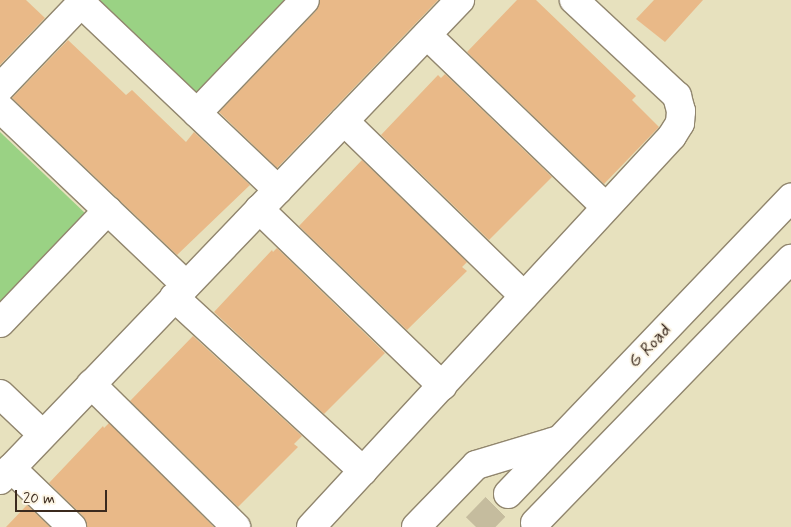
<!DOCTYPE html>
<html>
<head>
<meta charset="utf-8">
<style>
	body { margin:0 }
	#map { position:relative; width:791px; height:527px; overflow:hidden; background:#e7e1be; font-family:Mynerve,sans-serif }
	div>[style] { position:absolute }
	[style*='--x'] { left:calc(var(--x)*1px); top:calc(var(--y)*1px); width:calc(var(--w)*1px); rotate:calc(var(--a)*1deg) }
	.green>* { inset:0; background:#9ad284 }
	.building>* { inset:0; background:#e9b988 }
	.minor-tunnel>* { height:28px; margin-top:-14px; transform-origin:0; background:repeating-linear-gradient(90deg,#c5bc9e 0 28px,transparent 0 42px) }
	.roads { filter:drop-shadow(1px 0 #91866e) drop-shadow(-1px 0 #91866e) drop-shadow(0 1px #91866e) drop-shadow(0 -1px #91866e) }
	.minor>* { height:28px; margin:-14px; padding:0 14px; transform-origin:14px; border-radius:14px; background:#fff }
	span { translate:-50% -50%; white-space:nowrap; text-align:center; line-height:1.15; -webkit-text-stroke:4px #fcf5e5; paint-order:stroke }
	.street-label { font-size:18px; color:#3b2a1e }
	.scale { position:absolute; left:15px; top:490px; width:92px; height:22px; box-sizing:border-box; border:2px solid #3b2a1e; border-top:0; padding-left:6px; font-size:15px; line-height:18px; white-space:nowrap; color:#3b2a1e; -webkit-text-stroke:4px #fcf5e5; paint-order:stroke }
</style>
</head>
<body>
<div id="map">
	<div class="green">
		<div style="clip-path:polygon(101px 0,283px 0,287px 4px,193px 96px,99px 2px)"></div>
		<div style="clip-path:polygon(0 132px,86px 214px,0 303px)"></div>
	</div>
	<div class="building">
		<div style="clip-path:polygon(0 0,26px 0,45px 18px,0 65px)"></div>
		<div style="clip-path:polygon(320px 0,438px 0,277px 168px,219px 112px,316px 11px)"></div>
		<div style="clip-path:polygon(517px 0,536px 0,636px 96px,632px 100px,659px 127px,604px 184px,467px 52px)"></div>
		<div style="clip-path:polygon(654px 0,703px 0,665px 42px,636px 19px)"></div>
		<div style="clip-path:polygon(68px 40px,126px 95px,132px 90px,186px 142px,194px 132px,250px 185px,177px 255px,12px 98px)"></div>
		<div style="clip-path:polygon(445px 74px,552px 177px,489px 240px,381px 135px,438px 75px,441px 78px)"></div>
		<div style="clip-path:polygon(362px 160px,467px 262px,462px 267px,467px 271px,407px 330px,299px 226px)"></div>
		<div style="clip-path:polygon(277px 248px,385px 353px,324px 414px,214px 312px,272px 250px,273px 252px)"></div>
		<div style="clip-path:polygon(193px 336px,302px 436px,294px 444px,298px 447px,238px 507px,130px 401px)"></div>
		<div style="clip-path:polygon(109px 423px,214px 527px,87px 527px,83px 516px,49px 483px,103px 426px,104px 428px)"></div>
		<div style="clip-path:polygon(27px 505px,50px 527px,6px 527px)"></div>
	</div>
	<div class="minor-tunnel">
		<div style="--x:476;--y:527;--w:46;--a:-45.9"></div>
	</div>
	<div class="roads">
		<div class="minor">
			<div style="--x:81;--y:3;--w:160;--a:43.5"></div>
			<div style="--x:427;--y:35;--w:248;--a:43.9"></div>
			<div style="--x:0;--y:88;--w:122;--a:-46.3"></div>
			<div style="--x:0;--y:108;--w:257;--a:43.6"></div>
			<div style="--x:344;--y:121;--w:251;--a:44.2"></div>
			<div style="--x:278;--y:190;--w:112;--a:-136.5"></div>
			<div style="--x:197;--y:113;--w:156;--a:-46.3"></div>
			<div style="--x:259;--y:209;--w:255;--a:44"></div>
			<div style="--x:174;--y:297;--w:257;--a:42.6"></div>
			<div style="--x:0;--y:323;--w:156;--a:-46.3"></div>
			<div style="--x:91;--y:384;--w:204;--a:44.6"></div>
			<div style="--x:0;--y:394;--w:59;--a:43.6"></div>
			<div style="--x:11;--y:468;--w:85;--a:44"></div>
			<div style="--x:0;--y:480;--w:665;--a:-46.22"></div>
			<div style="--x:508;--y:494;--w:410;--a:-46.3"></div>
			<div style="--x:535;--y:523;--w:368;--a:-45.9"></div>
			<div style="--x:311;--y:527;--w:532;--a:-47.28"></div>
			<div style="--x:672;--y:136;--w:15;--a:-58"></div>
			<div style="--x:680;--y:123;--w:12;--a:-85"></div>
			<div style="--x:681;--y:111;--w:16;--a:-105"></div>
			<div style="--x:677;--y:96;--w:141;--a:-137"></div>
			<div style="--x:416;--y:527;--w:86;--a:-45.9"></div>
			<div style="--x:476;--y:465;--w:87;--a:-16.8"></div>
		</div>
	</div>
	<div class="street-label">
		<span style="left:650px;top:346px;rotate:-46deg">G Road</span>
	</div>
	<div class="scale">20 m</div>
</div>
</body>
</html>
